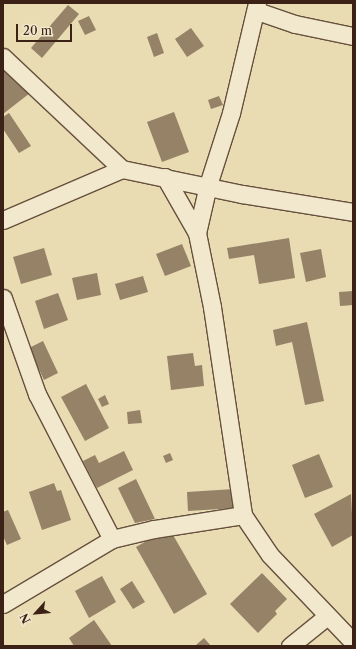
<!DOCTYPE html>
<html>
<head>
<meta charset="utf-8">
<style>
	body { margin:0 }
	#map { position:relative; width:356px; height:649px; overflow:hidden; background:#e9dbb2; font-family:"Libre Caslon Text",serif }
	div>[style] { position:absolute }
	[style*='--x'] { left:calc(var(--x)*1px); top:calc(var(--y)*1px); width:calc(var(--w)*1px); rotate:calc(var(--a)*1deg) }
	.building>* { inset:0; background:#958267 }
	.roads { filter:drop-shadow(1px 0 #66503d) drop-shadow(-1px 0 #66503d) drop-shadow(0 1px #66503d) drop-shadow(0 -1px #66503d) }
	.minor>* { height:17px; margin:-8.5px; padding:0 8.5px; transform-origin:8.5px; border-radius:8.5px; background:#f1e8cd }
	span { translate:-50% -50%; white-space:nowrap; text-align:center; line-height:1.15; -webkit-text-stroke:3px #f1e8cd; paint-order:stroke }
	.frame { position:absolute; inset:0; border:4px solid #3b2116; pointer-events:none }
	.north { position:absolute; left:16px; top:593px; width:40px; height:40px; -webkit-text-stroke:3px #f1e8cd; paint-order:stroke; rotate:243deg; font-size:11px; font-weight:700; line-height:16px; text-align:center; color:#3b2116 }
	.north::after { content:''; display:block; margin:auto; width:14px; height:18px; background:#3b2116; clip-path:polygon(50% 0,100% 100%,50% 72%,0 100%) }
	.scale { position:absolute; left:16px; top:24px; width:56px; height:18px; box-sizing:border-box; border:2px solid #3b2116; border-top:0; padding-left:5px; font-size:12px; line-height:14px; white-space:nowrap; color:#3b2116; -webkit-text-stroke:3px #f1e8cd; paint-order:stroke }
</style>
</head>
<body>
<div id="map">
	<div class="building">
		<div style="clip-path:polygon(68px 5px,79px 14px,42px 58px,31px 48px)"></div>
		<div style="clip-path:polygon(89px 16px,96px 30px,85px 35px,78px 21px)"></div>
		<div style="clip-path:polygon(191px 28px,204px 46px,187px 57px,175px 39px)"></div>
		<div style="clip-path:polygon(157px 33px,164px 53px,154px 57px,147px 37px)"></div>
		<div style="clip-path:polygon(3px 68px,30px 93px,3px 114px)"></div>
		<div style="clip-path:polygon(219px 96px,223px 105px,211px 109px,208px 100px)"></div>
		<div style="clip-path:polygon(174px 112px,189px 152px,162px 162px,147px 122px)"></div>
		<div style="clip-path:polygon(9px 113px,31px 146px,19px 153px,3px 129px,3px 117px)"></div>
		<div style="clip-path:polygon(289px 238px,295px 278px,259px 284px,254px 255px,229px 259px,227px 248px)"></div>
		<div style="clip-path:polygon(182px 244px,191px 266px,165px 276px,156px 254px)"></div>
		<div style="clip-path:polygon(44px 248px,52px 275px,21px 284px,13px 257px)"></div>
		<div style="clip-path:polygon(321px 249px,326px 277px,306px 282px,300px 253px)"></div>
		<div style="clip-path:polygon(97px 273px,101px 295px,77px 300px,72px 278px)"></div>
		<div style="clip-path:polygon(143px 276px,148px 292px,120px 300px,115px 284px)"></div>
		<div style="clip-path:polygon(353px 291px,353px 305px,340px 306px,339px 292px)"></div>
		<div style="clip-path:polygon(58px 293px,68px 320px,44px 329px,35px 301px)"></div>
		<div style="clip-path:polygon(307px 322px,324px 401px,305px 405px,292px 342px,276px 346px,273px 330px)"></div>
		<div style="clip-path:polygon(43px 341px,58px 373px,44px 380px,29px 348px)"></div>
		<div style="clip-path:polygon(193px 353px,195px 366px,202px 365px,204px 386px,171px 390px,167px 356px)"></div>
		<div style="clip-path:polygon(86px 384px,109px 428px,85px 441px,61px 397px)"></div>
		<div style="clip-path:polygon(105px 395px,109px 404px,102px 407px,98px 399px)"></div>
		<div style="clip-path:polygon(140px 410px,142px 423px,128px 424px,127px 412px)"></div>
		<div style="clip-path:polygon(124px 451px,133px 470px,97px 488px,83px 461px,95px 455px,99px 463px)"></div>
		<div style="clip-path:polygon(170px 453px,173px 460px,166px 463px,163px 456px)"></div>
		<div style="clip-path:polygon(319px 454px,333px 487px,305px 498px,292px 465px)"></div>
		<div style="clip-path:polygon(136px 479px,155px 519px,135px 523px,118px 488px)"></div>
		<div style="clip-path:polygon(54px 483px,57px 491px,61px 490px,71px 520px,42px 530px,29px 492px)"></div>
		<div style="clip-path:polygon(234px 489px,236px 508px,188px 511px,187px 492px)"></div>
		<div style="clip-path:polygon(351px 494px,353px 535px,332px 547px,314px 514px)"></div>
		<div style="clip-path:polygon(8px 510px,21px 539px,7px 545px,3px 536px,3px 512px)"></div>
		<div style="clip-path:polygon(169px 528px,207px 594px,174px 614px,136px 547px)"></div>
		<div style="clip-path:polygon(262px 573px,287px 599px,275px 611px,277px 614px,258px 633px,230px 604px)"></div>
		<div style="clip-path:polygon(102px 576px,116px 602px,89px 618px,75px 591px)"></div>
		<div style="clip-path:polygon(132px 581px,145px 602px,133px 609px,120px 589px)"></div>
		<div style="clip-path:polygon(94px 620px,112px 646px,74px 646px,69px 638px)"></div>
		<div style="clip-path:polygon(204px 638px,211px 646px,196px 645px)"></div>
	</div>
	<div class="roads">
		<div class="minor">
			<div style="--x:257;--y:3;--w:113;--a:103.3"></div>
			<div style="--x:231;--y:113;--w:76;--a:107.7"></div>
			<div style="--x:208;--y:185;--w:49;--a:102.9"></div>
			<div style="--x:197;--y:233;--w:76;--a:78.5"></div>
			<div style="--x:212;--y:307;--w:210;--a:81.5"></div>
			<div style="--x:243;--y:515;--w:48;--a:56"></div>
			<div style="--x:270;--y:555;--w:120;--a:46.3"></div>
			<div style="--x:257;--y:11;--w:40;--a:18.9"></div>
			<div style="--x:295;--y:24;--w:59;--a:11.7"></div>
			<div style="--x:3;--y:57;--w:163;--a:43.3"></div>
			<div style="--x:165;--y:177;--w:64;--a:60.3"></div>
			<div style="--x:3;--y:220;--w:129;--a:-23.2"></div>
			<div style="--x:122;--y:169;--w:123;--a:11.8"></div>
			<div style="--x:242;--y:194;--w:112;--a:9.2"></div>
			<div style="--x:3;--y:298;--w:102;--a:70.5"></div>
			<div style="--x:37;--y:394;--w:163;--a:62.7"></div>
			<div style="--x:3;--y:604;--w:127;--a:-30.8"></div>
			<div style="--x:112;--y:539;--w:43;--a:-13.4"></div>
			<div style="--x:154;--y:529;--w:90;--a:-8.9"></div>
			<div style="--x:290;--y:646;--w:46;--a:-38.9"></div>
		</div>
	</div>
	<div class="frame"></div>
	<div class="north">N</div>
	<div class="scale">20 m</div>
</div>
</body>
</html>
